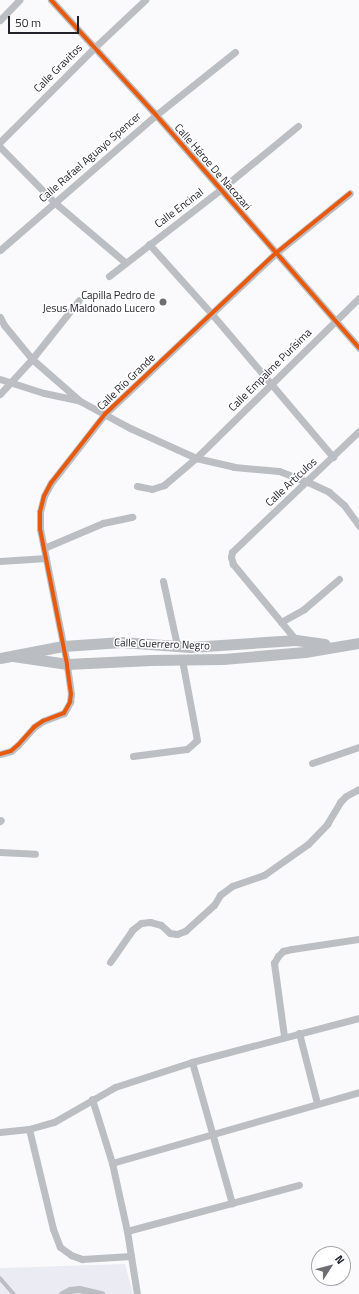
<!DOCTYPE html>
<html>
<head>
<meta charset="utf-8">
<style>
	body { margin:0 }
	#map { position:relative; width:359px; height:1294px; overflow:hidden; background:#fafafd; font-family:"Titillium Web",sans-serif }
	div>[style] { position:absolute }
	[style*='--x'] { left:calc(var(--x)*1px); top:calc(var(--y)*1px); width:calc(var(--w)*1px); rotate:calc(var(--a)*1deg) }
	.built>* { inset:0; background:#ebebf4 }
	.lane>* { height:3.5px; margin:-1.75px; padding:0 1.75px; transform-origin:1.75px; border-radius:1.75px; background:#bbbec3 }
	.street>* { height:7px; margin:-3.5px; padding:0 3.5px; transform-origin:3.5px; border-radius:3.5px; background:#bbbec3 }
	.secondary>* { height:11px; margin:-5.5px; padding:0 5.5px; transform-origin:5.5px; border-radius:5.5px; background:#babec2 }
	.cycleway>* { height:4px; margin:-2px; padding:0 2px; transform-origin:2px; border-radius:2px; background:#e8590c }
	.dots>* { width:11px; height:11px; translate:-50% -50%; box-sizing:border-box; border:2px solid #fff; border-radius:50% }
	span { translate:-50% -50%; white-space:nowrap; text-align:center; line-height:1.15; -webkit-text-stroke:3px #fff; paint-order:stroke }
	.street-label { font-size:11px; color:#22222b }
	.poi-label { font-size:11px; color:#22222b }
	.right { translate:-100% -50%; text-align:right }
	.north { position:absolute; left:311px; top:1246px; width:40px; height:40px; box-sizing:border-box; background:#fff; border:1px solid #a7a7aa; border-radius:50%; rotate:54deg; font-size:11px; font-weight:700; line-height:16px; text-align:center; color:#22222b }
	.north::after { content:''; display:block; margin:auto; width:14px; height:18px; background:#6e6e74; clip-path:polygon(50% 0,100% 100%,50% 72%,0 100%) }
	.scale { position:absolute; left:8px; top:16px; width:71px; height:18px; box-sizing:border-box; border:2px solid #22222b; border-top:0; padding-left:5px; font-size:12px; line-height:14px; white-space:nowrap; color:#22222b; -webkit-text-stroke:3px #fff; paint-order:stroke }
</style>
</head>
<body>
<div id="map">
	<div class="built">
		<div style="clip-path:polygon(125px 1264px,133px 1294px,0 1294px,0 1268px)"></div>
	</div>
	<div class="lane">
		<div style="--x:0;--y:1278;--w:21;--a:49"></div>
	</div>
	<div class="street">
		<div style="--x:51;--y:0;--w:156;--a:47.6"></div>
		<div style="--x:156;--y:115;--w:309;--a:48.9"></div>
		<div style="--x:0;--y:20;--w:28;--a:-46"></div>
		<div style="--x:0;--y:142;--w:134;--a:-45"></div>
		<div style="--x:95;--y:47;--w:69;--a:-43.2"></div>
		<div style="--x:0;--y:147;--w:77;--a:45.5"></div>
		<div style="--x:54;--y:202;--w:94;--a:40.3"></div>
		<div style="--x:149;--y:244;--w:93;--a:48.1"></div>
		<div style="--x:211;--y:313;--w:189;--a:49.7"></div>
		<div style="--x:0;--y:250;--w:206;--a:-40.9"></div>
		<div style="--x:156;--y:115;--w:101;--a:-38.6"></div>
		<div style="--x:109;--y:276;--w:140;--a:-37.8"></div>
		<div style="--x:220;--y:190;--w:101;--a:-39.4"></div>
		<div style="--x:0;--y:317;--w:9;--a:63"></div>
		<div style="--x:4;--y:325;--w:44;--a:50.5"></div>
		<div style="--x:32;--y:359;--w:64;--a:41.2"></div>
		<div style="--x:80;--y:401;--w:57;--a:28.4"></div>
		<div style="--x:130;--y:428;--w:72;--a:24.4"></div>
		<div style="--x:196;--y:458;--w:39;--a:13"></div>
		<div style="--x:234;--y:467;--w:45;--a:5.1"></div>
		<div style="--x:279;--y:471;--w:31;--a:21"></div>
		<div style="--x:308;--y:482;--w:23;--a:25"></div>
		<div style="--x:329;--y:492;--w:20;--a:41"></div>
		<div style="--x:344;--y:505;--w:26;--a:54"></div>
		<div style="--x:0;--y:379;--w:46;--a:17.7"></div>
		<div style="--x:44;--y:393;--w:35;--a:12"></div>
		<div style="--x:0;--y:394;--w:47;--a:-47.6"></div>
		<div style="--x:32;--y:359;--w:75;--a:-51.5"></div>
		<div style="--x:137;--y:486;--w:15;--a:11"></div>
		<div style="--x:152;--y:489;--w:13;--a:-18"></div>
		<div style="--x:164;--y:485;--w:42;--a:-40.2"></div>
		<div style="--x:196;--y:458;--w:228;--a:-44.5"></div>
		<div style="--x:44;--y:548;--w:64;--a:-23"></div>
		<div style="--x:103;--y:523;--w:30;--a:-12"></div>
		<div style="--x:0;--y:561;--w:46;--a:-3.7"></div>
		<div style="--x:163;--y:581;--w:66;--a:77.7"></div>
		<div style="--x:281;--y:622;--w:26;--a:-29"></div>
		<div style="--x:304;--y:609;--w:46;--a:-40.6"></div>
		<div style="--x:296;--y:640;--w:99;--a:-129.7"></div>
		<div style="--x:233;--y:564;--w:7;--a:-106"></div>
		<div style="--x:231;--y:557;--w:5;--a:-79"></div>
		<div style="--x:232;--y:552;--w:175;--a:-43.6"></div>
		<div style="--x:0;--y:754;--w:11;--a:-15"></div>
		<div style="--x:11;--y:751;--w:9;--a:-41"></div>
		<div style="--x:18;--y:745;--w:24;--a:-48"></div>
		<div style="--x:34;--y:727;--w:11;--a:-34"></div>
		<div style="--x:43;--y:721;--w:22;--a:-21"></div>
		<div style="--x:64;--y:713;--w:13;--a:-61"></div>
		<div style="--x:70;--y:702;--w:8;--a:-83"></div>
		<div style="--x:71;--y:694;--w:30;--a:-98"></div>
		<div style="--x:67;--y:664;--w:138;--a:-101.3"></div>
		<div style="--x:40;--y:529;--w:17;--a:-90"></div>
		<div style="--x:40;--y:512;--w:16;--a:-76"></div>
		<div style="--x:44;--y:496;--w:15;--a:-62"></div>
		<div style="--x:51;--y:483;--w:88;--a:-52"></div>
		<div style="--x:105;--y:414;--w:235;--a:-43.3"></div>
		<div style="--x:276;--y:253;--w:95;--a:-39"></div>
		<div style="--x:133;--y:756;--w:54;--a:-7.4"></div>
		<div style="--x:187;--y:749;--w:13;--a:-42"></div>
		<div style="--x:197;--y:740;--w:81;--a:-100.6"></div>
		<div style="--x:312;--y:763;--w:50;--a:-18.8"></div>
		<div style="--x:0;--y:821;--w:1;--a:-45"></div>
		<div style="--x:0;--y:852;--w:35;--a:3"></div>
		<div style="--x:110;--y:962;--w:39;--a:-55"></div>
		<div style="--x:132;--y:930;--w:11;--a:-38"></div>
		<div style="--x:141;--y:923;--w:9;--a:-6"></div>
		<div style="--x:150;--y:922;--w:11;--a:15"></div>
		<div style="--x:161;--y:925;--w:12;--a:42"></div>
		<div style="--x:170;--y:933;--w:7;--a:8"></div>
		<div style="--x:177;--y:934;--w:9;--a:-21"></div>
		<div style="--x:185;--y:931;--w:39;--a:-42"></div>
		<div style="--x:214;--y:905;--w:12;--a:-59"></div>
		<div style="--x:220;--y:895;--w:15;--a:-37"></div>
		<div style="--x:232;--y:886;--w:34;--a:-19"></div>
		<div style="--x:264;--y:875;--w:54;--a:-35.2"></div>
		<div style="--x:308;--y:844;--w:28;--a:-46"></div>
		<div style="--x:327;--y:824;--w:26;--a:-59"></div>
		<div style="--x:340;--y:802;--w:8;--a:-45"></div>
		<div style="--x:346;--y:796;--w:15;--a:-28"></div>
		<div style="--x:299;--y:1033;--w:72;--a:75.6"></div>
		<div style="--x:284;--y:1036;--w:74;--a:-97.8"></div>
		<div style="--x:274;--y:963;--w:8;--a:-60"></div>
		<div style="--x:278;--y:956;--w:7;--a:-45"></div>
		<div style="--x:283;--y:951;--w:9;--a:-13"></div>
		<div style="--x:292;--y:949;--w:68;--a:-8.5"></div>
		<div style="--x:192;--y:1062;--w:147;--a:74.2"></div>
		<div style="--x:92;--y:1099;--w:67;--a:72.6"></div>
		<div style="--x:112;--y:1163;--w:70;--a:77.6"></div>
		<div style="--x:127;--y:1231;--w:64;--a:81"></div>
		<div style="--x:29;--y:1129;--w:103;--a:76.5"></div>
		<div style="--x:53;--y:1229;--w:19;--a:69"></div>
		<div style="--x:60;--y:1247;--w:14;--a:36"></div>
		<div style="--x:71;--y:1255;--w:12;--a:20"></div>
		<div style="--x:82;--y:1259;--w:49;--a:-3.5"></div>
		<div style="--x:0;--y:1132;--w:29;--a:-6"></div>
		<div style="--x:29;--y:1129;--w:26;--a:-16"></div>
		<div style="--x:54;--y:1122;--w:70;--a:-29.8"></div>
		<div style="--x:115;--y:1087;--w:81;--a:-18"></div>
		<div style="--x:192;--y:1062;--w:173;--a:-14.8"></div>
		<div style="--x:112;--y:1163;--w:257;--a:-16"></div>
		<div style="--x:127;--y:1231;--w:178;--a:-15"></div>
		<div style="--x:62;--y:1294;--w:9;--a:-27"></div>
		<div style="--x:70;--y:1290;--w:9;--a:-6"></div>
		<div style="--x:79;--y:1289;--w:23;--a:13"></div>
	</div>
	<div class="secondary">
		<div style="--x:13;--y:656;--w:55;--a:8.4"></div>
		<div style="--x:67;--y:664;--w:84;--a:-2.7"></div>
		<div style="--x:151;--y:660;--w:72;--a:-0.8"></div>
		<div style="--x:223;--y:659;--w:82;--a:-4.9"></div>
		<div style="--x:305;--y:652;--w:55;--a:-9.5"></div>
		<div style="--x:0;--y:658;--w:64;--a:-10.8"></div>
		<div style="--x:63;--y:646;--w:59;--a:-3.9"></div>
		<div style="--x:122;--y:642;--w:68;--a:4.2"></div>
		<div style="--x:190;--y:647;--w:106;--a:-3.8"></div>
		<div style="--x:296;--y:640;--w:29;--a:8"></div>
	</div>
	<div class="cycleway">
		<div style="--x:51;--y:0;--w:156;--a:47.6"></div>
		<div style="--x:156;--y:115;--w:309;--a:48.9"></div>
		<div style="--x:0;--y:754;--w:11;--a:-15"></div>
		<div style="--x:11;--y:751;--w:9;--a:-41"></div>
		<div style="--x:18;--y:745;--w:24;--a:-48"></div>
		<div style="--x:34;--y:727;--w:11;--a:-34"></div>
		<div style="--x:43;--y:721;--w:22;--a:-21"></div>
		<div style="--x:64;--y:713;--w:13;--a:-61"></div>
		<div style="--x:70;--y:702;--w:8;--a:-83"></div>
		<div style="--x:71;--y:694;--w:30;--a:-98"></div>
		<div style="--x:67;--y:664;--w:138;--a:-101.3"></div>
		<div style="--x:40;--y:529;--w:17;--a:-90"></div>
		<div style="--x:40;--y:512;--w:16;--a:-76"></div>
		<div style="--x:44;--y:496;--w:15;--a:-62"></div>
		<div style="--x:51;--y:483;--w:88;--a:-52"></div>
		<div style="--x:105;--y:414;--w:235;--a:-43.3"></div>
		<div style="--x:276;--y:253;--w:95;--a:-39"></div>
	</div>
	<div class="dots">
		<div style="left:163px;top:302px;background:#6e6e74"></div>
	</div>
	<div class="street-label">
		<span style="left:58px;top:68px;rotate:-45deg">Calle Gravitos</span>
		<span style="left:90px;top:157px;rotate:-41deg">Calle Rafael Aguayo Spencer</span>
		<span style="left:213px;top:167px;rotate:49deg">Calle Héroe De Nacozari</span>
		<span style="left:179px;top:208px;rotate:-37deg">Calle Encinal</span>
		<span style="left:270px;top:370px;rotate:-45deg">Calle Empalme Purísima</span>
		<span style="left:126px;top:382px;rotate:-44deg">Calle Río Grande</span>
		<span style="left:291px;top:482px;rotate:-43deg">Calle Artículos</span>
		<span style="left:162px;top:644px;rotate:2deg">Calle Guerrero Negro</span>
	</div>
	<div class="poi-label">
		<span class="right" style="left:155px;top:302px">Capilla Pedro de<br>Jesus Maldonado Lucero</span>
	</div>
	<div class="north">N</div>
	<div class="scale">50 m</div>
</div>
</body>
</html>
